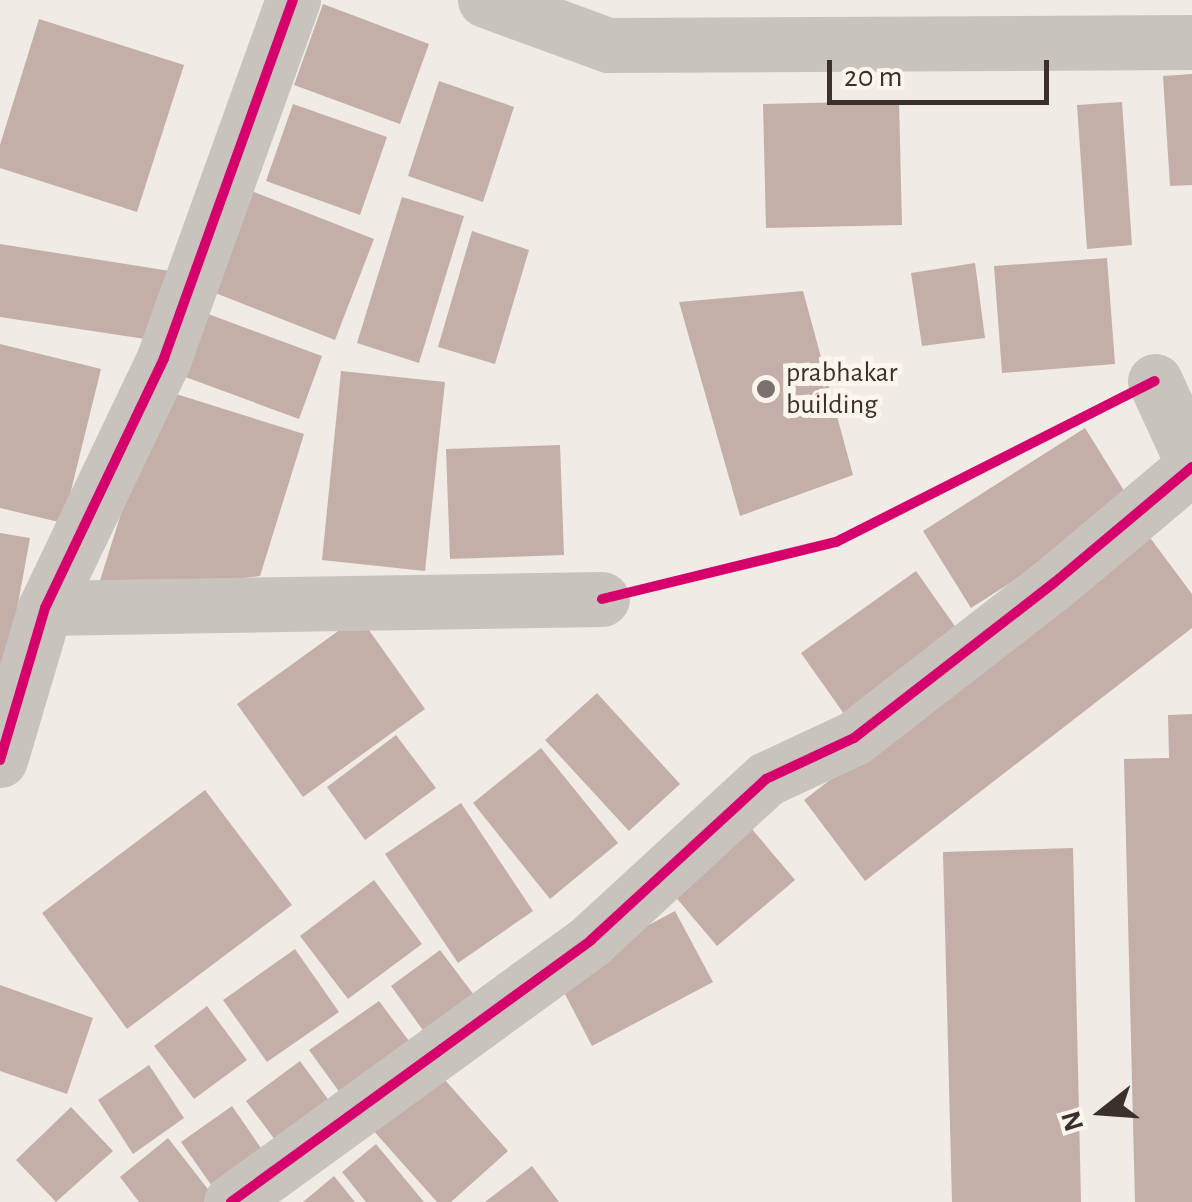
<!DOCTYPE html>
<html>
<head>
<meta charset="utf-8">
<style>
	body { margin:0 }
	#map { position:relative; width:1192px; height:1202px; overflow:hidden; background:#f0ebe5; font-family:"Alegreya Sans",sans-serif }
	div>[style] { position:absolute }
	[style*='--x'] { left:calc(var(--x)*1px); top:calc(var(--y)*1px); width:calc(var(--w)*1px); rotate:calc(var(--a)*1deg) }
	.building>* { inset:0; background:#c3afa7 }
	.street>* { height:55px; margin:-27.5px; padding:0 27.5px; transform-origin:27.5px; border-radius:27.5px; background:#c9c3be }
	.cycleway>* { height:10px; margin:-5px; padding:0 5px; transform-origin:5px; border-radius:5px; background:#d6006c }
	.dots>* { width:28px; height:28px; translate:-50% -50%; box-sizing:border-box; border:5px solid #fbf5ee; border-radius:50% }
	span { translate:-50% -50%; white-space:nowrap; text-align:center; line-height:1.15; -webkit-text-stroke:10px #fbf5ee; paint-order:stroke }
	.poi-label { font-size:28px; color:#3b302b }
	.left { translate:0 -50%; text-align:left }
	.north { position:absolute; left:1052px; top:1062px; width:100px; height:100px; -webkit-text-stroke:8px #fbf5ee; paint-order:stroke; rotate:253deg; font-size:28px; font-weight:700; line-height:40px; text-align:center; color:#3b302b }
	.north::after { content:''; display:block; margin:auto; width:35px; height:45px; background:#3b302b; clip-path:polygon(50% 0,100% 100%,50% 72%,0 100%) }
	.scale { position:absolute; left:827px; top:60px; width:222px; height:45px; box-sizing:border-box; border:5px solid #3b302b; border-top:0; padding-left:12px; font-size:30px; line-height:35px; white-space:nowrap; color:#3b302b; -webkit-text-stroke:8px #fbf5ee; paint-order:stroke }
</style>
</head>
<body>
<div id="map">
	<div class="building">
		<div style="clip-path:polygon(323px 4px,429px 44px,400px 124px,294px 85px)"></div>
		<div style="clip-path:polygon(39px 19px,184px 65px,137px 212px,0 168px,0 145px)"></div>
		<div style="clip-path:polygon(1192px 74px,1192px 185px,1170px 186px,1163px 76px)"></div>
		<div style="clip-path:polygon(439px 81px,514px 107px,483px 202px,408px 176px)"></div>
		<div style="clip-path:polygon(899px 101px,902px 225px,766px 228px,763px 104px)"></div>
		<div style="clip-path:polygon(1122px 102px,1132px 245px,1087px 249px,1077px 105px)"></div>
		<div style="clip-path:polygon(293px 104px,387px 137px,360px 215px,266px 181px)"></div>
		<div style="clip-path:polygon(239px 186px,374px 239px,335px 340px,200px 287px)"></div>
		<div style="clip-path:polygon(402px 197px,464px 216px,419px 363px,357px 343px)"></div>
		<div style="clip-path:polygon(472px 231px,529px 250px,495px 364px,438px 347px)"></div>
		<div style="clip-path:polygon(0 244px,176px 272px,165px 342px,0 317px)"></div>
		<div style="clip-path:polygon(1107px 258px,1115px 364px,1002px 373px,994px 266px)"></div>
		<div style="clip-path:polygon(975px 263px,985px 338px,922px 346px,911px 273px)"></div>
		<div style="clip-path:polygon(803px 291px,853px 475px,740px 516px,679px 302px)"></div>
		<div style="clip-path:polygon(192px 308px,322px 356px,299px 419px,169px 371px)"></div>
		<div style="clip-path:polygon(0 344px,101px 369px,63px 523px,0 508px)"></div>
		<div style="clip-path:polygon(341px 371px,445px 382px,425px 571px,322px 560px)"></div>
		<div style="clip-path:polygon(160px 389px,304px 434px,260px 576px,117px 593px,98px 587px)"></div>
		<div style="clip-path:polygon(1085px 428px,1133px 505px,971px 608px,923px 531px)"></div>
		<div style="clip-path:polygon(560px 445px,564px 555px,450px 559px,446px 449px)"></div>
		<div style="clip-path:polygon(0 533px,30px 538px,2px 691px,0 691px)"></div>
		<div style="clip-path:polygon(1148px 535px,1192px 594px,1192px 628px,865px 881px,804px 800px)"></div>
		<div style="clip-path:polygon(916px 571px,964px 639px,849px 721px,801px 653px)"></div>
		<div style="clip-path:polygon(359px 616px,425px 709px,303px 797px,237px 704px)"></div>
		<div style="clip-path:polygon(597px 693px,680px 784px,629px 831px,545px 740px)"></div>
		<div style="clip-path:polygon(1192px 714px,1192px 1202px,1135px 1202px,1124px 759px,1169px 758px,1168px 715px)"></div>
		<div style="clip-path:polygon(396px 735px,436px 788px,365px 840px,327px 787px)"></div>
		<div style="clip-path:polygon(541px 748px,618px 843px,550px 899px,473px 803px)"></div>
		<div style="clip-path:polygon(205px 790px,292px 905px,127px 1029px,42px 913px)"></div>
		<div style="clip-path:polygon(461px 803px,533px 911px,458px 963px,385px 854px)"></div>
		<div style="clip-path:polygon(740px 815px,795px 880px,717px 946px,662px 881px)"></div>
		<div style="clip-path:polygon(1073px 848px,1081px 1202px,952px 1202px,943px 852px)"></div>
		<div style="clip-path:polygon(374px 880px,422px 944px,348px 999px,300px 936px)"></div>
		<div style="clip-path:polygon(675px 911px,713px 982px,592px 1046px,555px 975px)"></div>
		<div style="clip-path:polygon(295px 949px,339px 1012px,267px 1062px,223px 1000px)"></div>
		<div style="clip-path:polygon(440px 950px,480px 1003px,430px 1040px,391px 986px)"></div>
		<div style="clip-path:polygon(0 985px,93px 1018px,67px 1094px,0 1071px)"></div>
		<div style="clip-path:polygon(379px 1001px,418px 1053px,348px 1104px,309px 1050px)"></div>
		<div style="clip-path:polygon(207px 1006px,247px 1060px,194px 1099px,154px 1046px)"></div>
		<div style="clip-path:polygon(300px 1061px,338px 1113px,284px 1152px,246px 1101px)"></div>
		<div style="clip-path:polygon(429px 1062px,508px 1151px,451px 1202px,437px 1202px,364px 1120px)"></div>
		<div style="clip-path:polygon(149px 1065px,184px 1118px,133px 1154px,98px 1100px)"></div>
		<div style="clip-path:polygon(232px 1106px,272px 1164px,221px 1199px,181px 1142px)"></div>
		<div style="clip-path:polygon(71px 1107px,113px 1151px,56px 1202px,16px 1160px)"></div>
		<div style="clip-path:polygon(168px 1138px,214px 1197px,208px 1202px,139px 1202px,120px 1177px)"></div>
		<div style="clip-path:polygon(376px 1144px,424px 1202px,366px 1202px,342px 1172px)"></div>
		<div style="clip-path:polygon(532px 1166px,559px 1202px,485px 1202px)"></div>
		<div style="clip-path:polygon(334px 1176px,355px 1202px,303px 1202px)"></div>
	</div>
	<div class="street">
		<div style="--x:485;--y:0;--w:131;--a:20.1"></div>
		<div style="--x:608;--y:45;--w:584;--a:-0.29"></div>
		<div style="--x:1155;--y:381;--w:89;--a:65.4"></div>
		<div style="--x:45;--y:608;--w:557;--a:-0.93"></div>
		<div style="--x:0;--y:760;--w:159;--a:-73.5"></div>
		<div style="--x:45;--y:608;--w:277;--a:-64.5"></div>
		<div style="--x:164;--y:358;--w:381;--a:-70.2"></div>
		<div style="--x:231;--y:1202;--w:445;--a:-36"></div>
		<div style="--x:591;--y:940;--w:238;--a:-42.6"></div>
		<div style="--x:766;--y:779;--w:97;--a:-25"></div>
		<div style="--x:854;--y:738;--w:254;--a:-37.8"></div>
		<div style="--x:1055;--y:582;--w:179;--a:-40"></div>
	</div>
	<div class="cycleway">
		<div style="--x:602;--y:599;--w:241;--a:-13.7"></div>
		<div style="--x:836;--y:542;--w:357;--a:-26.8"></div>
		<div style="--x:0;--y:760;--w:159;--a:-73.5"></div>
		<div style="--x:45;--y:608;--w:277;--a:-64.5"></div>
		<div style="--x:164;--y:358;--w:381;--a:-70.2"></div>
		<div style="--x:231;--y:1202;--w:445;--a:-36"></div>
		<div style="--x:591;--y:940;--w:238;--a:-42.6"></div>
		<div style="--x:766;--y:779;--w:97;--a:-25"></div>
		<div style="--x:854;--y:738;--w:254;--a:-37.8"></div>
		<div style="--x:1055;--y:582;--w:179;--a:-40"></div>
	</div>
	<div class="dots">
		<div style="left:766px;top:389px;background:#7a716c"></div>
	</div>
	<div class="poi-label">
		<span class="left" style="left:786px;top:389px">prabhakar<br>building</span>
	</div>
	<div class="north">N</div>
	<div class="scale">20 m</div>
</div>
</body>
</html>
